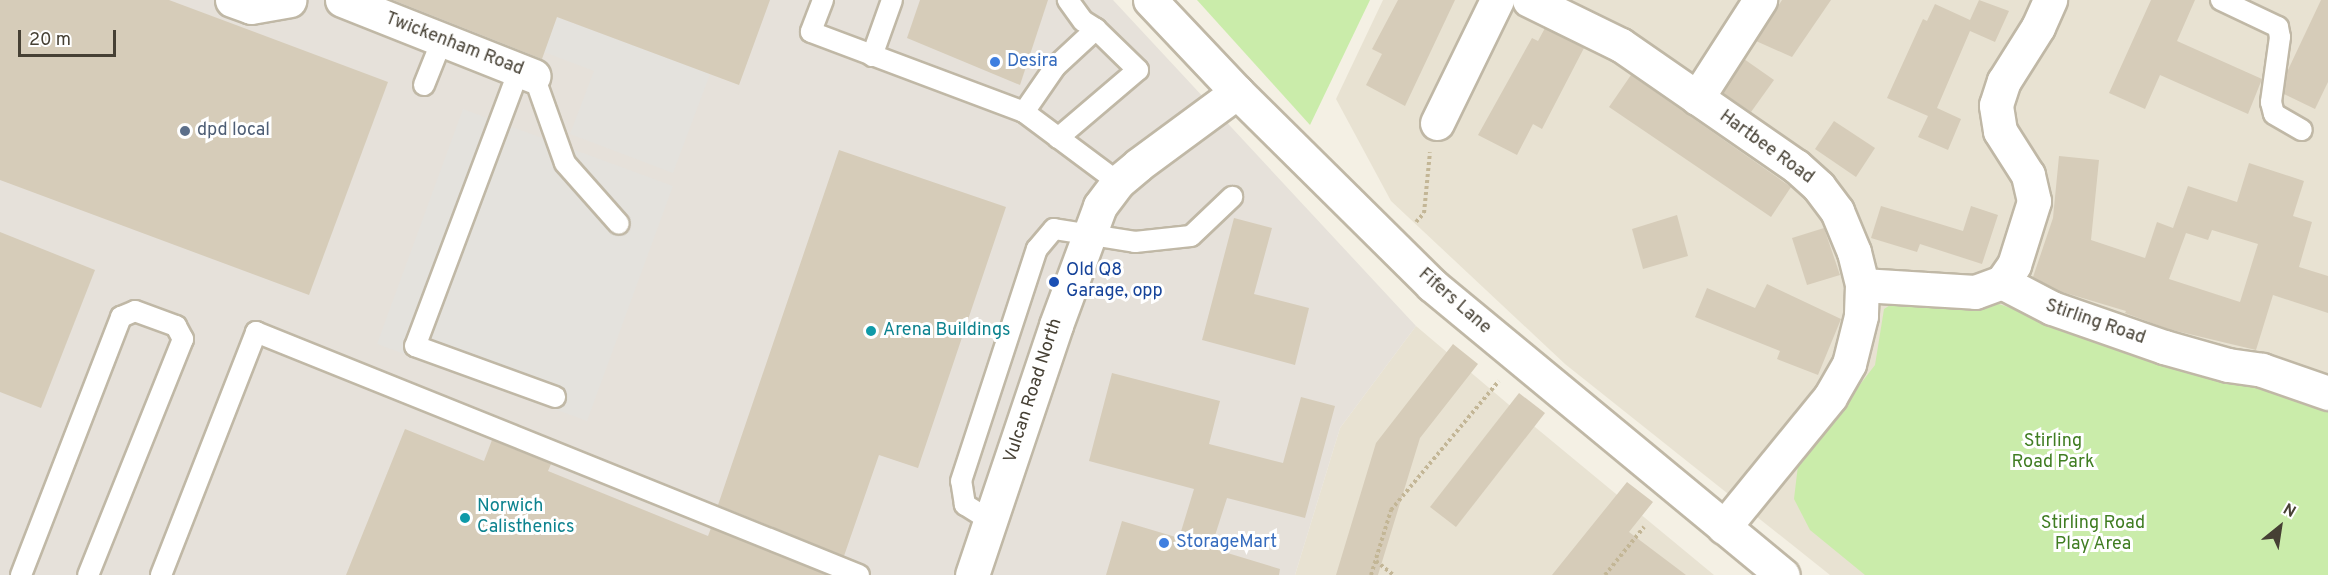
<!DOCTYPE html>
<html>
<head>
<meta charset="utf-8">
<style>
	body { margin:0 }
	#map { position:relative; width:2328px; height:575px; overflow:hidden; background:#f4f0e4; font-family:Overpass,sans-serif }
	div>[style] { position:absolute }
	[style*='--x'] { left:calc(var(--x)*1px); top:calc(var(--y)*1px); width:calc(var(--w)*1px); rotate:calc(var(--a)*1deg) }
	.residential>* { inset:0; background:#e8e2d2 }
	.industrial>* { inset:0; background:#e6e1da }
	.green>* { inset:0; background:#caecaa }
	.parking>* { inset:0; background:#e4e2dd }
	.building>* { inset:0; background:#d6ccb9 }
	.path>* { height:4px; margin-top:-2px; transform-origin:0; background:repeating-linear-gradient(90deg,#c3b696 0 3px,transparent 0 6px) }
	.roads { filter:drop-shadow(2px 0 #c0b8a6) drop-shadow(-2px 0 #c0b8a6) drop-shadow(0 2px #c0b8a6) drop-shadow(0 -2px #c0b8a6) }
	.service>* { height:20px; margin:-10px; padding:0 10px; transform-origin:10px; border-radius:10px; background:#fff }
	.minor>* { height:33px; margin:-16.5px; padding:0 16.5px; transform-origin:16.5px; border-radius:16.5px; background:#fff }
	.tertiary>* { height:33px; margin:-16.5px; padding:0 16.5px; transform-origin:16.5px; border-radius:16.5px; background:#fff }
	.dots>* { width:16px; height:16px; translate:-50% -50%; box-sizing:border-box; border:3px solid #fff; border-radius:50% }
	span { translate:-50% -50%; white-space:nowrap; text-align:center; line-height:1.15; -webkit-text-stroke:6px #fff; paint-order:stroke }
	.street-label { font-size:18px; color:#464034 }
	.shop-label { font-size:18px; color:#366cbe }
	.left { translate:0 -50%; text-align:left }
	.service-label { font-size:18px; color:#4e5e75 }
	.transit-label { font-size:18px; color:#164399 }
	.culture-label { font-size:18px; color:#0d838f }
	.park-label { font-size:18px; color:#407d22 }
	.north { position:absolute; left:2250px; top:497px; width:60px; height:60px; -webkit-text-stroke:4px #fff; paint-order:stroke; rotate:30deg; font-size:16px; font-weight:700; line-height:24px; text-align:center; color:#464034 }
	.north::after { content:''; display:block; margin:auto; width:21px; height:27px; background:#464034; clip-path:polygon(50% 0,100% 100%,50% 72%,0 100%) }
	.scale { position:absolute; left:18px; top:30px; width:98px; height:27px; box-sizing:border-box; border:3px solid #464034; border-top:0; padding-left:8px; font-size:18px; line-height:21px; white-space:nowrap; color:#464034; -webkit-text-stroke:4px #fff; paint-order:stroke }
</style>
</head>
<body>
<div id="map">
	<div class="residential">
		<div style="clip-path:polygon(1383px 0,2328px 0,2328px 575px,1830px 575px,1565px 364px,1391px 201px,1336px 99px)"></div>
		<div style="clip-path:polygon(1416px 326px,1535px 427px,1714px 575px,1295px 575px,1340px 428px)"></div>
	</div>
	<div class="industrial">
		<div style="clip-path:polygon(0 0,1113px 0,1416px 326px,1340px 428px,1295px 575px,0 575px)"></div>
	</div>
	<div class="green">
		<div style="clip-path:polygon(1197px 0,1370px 0,1310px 125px)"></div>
		<div style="clip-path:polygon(1903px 297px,1999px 304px,2150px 357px,2255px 382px,2328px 409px,2328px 575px,1865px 575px,1810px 530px,1794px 499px,1798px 465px,1875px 365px,1884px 309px)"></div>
	</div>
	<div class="parking">
		<div style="clip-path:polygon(557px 17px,710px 74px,673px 173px,570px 134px,594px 71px,544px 52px)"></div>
		<div style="clip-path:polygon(463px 109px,673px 186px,587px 421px,377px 344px)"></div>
	</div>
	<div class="building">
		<div style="clip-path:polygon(0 0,169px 0,388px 82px,309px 295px,0 180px)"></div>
		<div style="clip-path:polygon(393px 0,770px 0,739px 85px,557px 17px,542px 59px)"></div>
		<div style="clip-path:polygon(920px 0,1048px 0,1020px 85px,907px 38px)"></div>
		<div style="clip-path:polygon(1398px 0,1455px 0,1405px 106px,1366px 85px,1382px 54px,1372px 49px)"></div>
		<div style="clip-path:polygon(1782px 0,1831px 0,1792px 57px,1756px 41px)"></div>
		<div style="clip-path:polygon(1979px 0,2009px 11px,1995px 42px,1970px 31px,1937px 108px,1961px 119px,1948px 150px,1918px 137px,1928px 116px,1887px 98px,1923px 19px,1927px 21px,1935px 4px,1970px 20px)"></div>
		<div style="clip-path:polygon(2151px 0,2195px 0,2177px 41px,2262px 79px,2248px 114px,2160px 75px,2145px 109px,2109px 93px)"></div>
		<div style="clip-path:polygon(2321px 0,2328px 0,2328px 82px,2315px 109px,2284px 94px,2287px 72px)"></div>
		<div style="clip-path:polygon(1545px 28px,1584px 48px,1542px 129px,1533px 124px,1517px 155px,1478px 135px,1532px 38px,1538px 41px)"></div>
		<div style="clip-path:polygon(1744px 59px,1774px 80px,1751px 112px,1723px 93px)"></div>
		<div style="clip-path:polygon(1631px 75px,1791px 187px,1771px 217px,1609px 107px)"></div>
		<div style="clip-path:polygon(1834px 121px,1875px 148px,1856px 177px,1815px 149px)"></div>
		<div style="clip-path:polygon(839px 150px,1006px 207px,918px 468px,879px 455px,844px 556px,718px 505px)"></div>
		<div style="clip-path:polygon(evenodd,2059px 156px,2099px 160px,2091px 240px,2145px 258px,2157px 222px,2173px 228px,2188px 186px,2237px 202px,2249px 163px,2304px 181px,2293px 216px,2312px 222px,2299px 267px,2328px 276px,2328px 313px,2273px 295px,2256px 350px,2168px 329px,2125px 313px,2126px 311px,2059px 291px,2033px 277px,2053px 218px,2059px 156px,2212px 230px,2258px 244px,2240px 302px,2169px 279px,2186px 233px,2208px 240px,2212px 230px)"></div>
		<div style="clip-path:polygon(1881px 206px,1963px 231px,1971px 206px,1998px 215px,1982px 264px,1920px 244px,1917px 252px,1871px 238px)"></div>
		<div style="clip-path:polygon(1677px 215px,1688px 256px,1643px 269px,1632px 229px)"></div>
		<div style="clip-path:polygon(1234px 218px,1272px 228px,1254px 294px,1309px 308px,1295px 365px,1202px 340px)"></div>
		<div style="clip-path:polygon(1824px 228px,1840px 275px,1807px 285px,1792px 238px)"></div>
		<div style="clip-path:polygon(0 232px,95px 270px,41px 408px,0 392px)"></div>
		<div style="clip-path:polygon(1767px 284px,1841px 319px,1818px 375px,1777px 359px,1780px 351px,1695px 317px,1707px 288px,1755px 308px)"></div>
		<div style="clip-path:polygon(1453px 344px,1478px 364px,1420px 438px,1378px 575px,1336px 575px,1376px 443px)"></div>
		<div style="clip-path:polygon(1112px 373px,1220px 401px,1209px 444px,1283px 463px,1301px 397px,1335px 406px,1305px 518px,1227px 498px,1211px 548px,1280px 569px,1279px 575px,1106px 575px,1122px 521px,1179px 538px,1194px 489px,1089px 461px)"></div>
		<div style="clip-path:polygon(1519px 393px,1545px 413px,1456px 527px,1430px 507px)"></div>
		<div style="clip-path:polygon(405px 429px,484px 461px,492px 440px,551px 464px,548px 471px,708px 536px,711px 528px,827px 575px,346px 575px)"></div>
		<div style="clip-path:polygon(1627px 482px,1653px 502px,1629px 532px,1686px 575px,1552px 575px)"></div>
	</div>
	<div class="path">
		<div style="--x:1416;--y:222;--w:12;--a:-48"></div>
		<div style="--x:1424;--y:213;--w:61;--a:-84.4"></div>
		<div style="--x:1376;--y:561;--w:22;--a:39"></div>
		<div style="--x:1371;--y:575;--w:68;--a:-72.9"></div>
		<div style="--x:1391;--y:510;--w:168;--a:-50.1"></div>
		<div style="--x:1605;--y:575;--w:62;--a:-50.9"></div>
	</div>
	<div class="roads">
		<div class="service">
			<div style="--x:823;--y:0;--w:34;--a:111"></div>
			<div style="--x:811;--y:32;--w:228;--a:20.6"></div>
			<div style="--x:1024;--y:112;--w:117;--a:36.7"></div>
			<div style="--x:2221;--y:0;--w:63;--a:25.3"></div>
			<div style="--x:2278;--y:27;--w:10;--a:79"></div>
			<div style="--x:2280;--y:37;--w:66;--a:97.9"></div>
			<div style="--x:2271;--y:102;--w:12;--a:76"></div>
			<div style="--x:2274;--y:114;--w:32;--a:30"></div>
			<div style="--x:872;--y:56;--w:59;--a:-70.3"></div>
			<div style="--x:519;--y:70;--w:295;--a:110.6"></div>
			<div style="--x:415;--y:346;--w:149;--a:20"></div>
			<div style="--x:534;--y:76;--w:92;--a:70.4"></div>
			<div style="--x:565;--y:163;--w:81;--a:48.5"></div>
			<div style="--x:424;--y:85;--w:48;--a:-68.2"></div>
			<div style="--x:1024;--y:112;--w:55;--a:-55.4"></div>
			<div style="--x:1055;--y:67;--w:56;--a:-42.8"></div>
			<div style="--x:1058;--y:138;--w:105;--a:-40.4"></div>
			<div style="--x:1138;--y:70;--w:59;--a:-135.7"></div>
			<div style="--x:1096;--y:29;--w:15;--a:-148"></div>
			<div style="--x:1083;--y:21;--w:26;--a:-126"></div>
			<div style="--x:991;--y:521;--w:31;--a:-148"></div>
			<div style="--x:965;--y:505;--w:24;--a:-99"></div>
			<div style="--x:961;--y:481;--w:244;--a:-71.9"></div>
			<div style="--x:1037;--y:249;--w:26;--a:-50"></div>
			<div style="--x:1054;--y:229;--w:82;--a:9.1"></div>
			<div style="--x:1135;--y:242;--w:56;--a:-6.1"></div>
			<div style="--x:1191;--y:236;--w:57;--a:-43.6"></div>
			<div style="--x:21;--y:575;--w:277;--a:-68.8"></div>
			<div style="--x:121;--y:317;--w:15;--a:-23"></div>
			<div style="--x:135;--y:311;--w:44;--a:20.1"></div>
			<div style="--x:176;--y:326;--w:15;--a:62"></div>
			<div style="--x:183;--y:339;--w:254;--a:111.9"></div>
			<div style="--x:161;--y:575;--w:261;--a:-68.6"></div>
			<div style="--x:256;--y:332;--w:650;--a:21.95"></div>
		</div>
		<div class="minor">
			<div style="--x:232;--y:0;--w:20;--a:20"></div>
			<div style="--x:251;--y:7;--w:39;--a:-10"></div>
			<div style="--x:342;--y:0;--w:206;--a:21.6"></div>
			<div style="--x:1529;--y:0;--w:102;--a:26.1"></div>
			<div style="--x:1621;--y:45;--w:213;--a:34.7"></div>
			<div style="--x:1796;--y:166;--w:31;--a:42"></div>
			<div style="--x:1819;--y:187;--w:30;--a:53"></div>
			<div style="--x:1837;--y:211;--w:44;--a:67.5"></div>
			<div style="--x:1854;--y:252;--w:34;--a:76"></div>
			<div style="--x:1862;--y:285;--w:31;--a:92"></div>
			<div style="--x:1861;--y:316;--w:49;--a:104"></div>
			<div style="--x:1849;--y:364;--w:38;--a:120"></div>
			<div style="--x:1830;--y:397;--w:168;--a:129.2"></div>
			<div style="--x:1697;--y:98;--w:117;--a:-57.3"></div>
			<div style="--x:1437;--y:123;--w:137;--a:-64"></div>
			<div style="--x:2002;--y:282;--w:21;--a:-55"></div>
			<div style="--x:2014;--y:265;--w:67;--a:-72.6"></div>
			<div style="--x:2034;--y:201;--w:27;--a:-103"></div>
			<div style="--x:2028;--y:175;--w:52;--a:-122.5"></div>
			<div style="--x:2000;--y:131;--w:26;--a:-99"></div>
			<div style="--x:1996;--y:105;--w:25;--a:-72"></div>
			<div style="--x:2004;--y:81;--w:64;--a:-57.8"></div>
			<div style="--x:2038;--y:27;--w:30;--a:-66"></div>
			<div style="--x:1862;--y:285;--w:113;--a:3.5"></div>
			<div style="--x:1975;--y:292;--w:29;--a:-20"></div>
			<div style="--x:2002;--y:282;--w:56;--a:27.5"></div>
			<div style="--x:2052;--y:308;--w:119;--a:19.2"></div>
			<div style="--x:2164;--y:347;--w:66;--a:15.7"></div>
			<div style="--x:2228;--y:365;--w:34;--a:8"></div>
			<div style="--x:2262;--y:370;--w:70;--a:19.2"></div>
			<div style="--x:972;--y:575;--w:264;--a:-71.4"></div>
			<div style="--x:1056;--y:325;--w:127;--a:-69.7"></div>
			<div style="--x:1100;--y:206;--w:30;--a:-53"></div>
			<div style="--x:1118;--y:182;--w:26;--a:-40"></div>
			<div style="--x:1138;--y:165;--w:123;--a:-36.4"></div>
		</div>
		<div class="tertiary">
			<div style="--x:1150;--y:0;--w:127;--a:46.6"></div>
			<div style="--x:1237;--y:92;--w:274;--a:44.7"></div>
			<div style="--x:1432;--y:285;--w:455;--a:39.6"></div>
		</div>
	</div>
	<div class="dots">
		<div style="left:995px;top:62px;background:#3f7fe0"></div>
		<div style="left:185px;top:131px;background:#5c6f8a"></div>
		<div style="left:1054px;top:282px;background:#1a4fb4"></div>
		<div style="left:871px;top:331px;background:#0f9aa8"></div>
		<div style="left:465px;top:518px;background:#0f9aa8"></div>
		<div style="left:1164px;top:543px;background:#3f7fe0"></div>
	</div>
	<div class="street-label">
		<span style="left:454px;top:45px;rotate:21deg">Twickenham Road</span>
		<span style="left:1766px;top:148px;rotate:36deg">Hartbee Road</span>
		<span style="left:1454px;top:302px;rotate:41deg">Fifers Lane</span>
		<span style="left:2095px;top:323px;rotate:19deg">Stirling Road</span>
		<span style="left:1034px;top:391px;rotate:-72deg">Vulcan Road North</span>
	</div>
	<div class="shop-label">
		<span class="left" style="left:1007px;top:62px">Desira</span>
		<span class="left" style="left:1176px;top:543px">StorageMart</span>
	</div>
	<div class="service-label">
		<span class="left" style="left:197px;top:131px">dpd local</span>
	</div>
	<div class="transit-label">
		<span class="left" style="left:1066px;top:282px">Old Q8<br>Garage, opp</span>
	</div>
	<div class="culture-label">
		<span class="left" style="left:883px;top:331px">Arena Buildings</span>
		<span class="left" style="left:477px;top:518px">Norwich<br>Calisthenics</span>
	</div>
	<div class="park-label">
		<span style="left:2053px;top:453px">Stirling<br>Road Park</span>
		<span style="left:2093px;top:535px">Stirling Road<br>Play Area</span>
	</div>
	<div class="north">N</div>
	<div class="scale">20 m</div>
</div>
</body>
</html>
